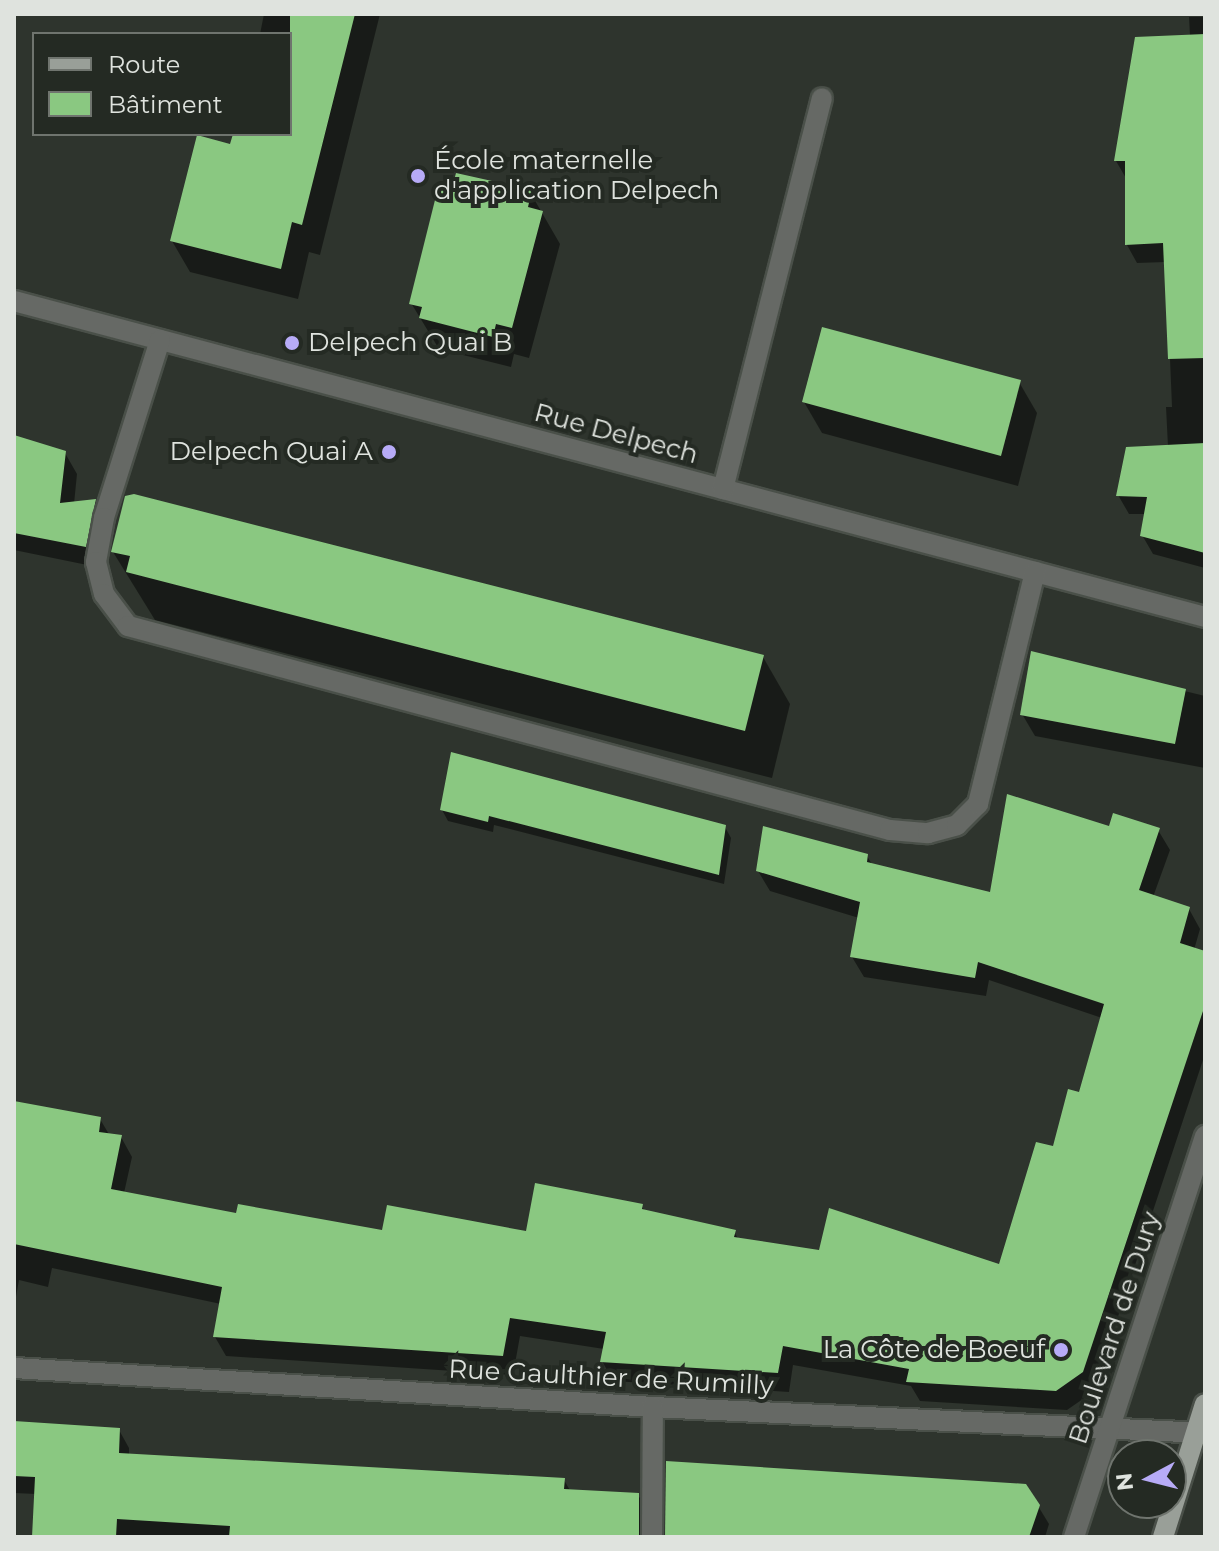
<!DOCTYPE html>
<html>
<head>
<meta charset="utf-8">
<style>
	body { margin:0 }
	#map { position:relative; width:1219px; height:1551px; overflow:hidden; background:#2e342d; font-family:Montserrat,sans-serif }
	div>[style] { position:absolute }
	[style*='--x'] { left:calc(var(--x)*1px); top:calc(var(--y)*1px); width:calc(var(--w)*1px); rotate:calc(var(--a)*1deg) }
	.shadow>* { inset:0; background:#0007 }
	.building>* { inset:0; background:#8ac881 }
	.roads { filter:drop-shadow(2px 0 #4a5049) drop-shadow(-2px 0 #4a5049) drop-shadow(0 2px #4a5049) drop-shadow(0 -2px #4a5049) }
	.minor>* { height:20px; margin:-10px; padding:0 10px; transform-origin:10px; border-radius:10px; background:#666965 }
	.major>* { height:20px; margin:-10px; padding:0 10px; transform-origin:10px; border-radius:10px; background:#999f98 }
	.dots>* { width:22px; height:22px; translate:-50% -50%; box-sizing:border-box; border:4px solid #242a23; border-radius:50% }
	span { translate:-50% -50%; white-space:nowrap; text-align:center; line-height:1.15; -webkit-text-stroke:8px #242a23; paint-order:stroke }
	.poi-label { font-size:26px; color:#dfe3de }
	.left { translate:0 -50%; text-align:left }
	.right { translate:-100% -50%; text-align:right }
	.street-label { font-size:26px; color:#dfe3de }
	.frame { position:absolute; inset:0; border:16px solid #dfe3de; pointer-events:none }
	.legend { position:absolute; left:32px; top:32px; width:260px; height:104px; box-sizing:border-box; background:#242a23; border:2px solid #6f746e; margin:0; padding:10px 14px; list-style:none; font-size:24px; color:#dfe3de }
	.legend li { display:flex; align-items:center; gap:16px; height:40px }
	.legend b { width:40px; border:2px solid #6f746e }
	.north { position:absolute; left:1107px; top:1439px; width:80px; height:80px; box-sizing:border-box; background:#242a23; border:2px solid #6f746e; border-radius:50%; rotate:263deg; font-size:22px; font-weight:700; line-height:32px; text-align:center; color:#dfe3de }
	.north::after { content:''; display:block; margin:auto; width:28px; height:36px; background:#b7abf7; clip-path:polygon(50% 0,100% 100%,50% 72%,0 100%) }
</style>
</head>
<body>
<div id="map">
	<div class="shadow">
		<div style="clip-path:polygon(264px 14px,380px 14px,320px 255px,309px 252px,298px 299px,190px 272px,172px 241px,232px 146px,235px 134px,290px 134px,290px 34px,260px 34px)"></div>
		<div style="clip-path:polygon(1189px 17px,1205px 17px,1205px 568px,1153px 554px,1142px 535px,1146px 514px,1129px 514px,1118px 495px,1168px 447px,1166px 407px,1172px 407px,1166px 262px,1137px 263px,1127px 245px,1127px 180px,1116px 161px,1190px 36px)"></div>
		<div style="clip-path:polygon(454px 191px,530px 192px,560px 244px,529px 358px,514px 354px,511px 367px,439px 349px,411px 303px)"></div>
		<div style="clip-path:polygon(1019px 382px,1037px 413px,1018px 486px,822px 433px,804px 402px)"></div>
		<div style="clip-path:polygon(14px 437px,65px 453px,77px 474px,74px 504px,95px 501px,107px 522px,97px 567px,14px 550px)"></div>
		<div style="clip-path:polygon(113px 552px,763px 657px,790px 704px,772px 778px,155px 620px)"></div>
		<div style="clip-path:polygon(1033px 654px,1205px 696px,1205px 768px,1035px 736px,1022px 714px)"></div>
		<div style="clip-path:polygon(442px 810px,725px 827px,731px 838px,724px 884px,494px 825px,493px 832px,448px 821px)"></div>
		<div style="clip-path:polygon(1110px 828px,1158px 830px,1170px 850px,1153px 897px,1189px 909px,1200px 929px,1194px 950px,1205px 953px,1205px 1054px,1093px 1392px,1067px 1410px,920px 1401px,911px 1386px,793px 1365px,789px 1392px,613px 1381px,602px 1361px,604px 1349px,520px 1336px,513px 1375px,226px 1356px,215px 1337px,221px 1304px,52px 1268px,48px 1287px,19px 1280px,14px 1308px,14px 1131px,100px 1119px,110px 1136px,121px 1137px,132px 1157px,124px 1193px,238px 1216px,383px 1233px,527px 1234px,642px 1206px,645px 1212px,734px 1232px,739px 1240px,820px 1253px,1000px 1267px,1080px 1095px,1102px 1018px,989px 980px,986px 996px,864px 977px,852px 957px,859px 918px,770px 891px,758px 871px,867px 856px,873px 866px,992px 894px)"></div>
		<div style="clip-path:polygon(14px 1424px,119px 1430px,129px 1448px,129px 1456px,564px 1480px,571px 1492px,638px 1495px,649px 1513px,648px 1537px,34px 1537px,36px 1494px,14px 1493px)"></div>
		<div style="clip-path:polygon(1038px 1506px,1049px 1524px,1045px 1537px,667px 1537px)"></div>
	</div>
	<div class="building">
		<div style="clip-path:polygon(290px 14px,355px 14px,302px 225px,292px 222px,281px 269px,170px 241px,197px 135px,230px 144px,233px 134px,290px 134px)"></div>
		<div style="clip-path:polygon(1205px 34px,1205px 358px,1168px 359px,1163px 243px,1125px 245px,1125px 161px,1114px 161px,1135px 37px)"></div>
		<div style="clip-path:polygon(456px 173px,532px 190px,528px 207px,543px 211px,512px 328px,496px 324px,493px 337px,419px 318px,422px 307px,409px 304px,439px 184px,452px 188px)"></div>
		<div style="clip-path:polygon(822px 327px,1021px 380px,1001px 456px,802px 402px)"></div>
		<div style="clip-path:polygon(14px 435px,66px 451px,60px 503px,96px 499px,86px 547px,14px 533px)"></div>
		<div style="clip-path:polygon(1205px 443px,1205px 553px,1140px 536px,1147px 497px,1116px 496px,1126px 447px)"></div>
		<div style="clip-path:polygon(134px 494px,764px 655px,745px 731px,126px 572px,130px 556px,111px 552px,125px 496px)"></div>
		<div style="clip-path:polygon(1031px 651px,1186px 689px,1175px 744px,1020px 715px)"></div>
		<div style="clip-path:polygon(451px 752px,726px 825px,719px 875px,489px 816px,488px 822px,440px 810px)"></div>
		<div style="clip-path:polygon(1007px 794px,1109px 826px,1113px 813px,1160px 828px,1139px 890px,1190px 907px,1180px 943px,1205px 951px,1205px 1005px,1083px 1372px,1056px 1391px,906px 1382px,909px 1369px,783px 1346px,778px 1373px,600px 1362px,606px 1332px,510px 1318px,503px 1356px,213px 1337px,222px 1287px,14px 1244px,14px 1101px,101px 1117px,99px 1132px,122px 1135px,111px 1189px,236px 1213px,238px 1204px,382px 1230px,387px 1205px,526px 1231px,535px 1183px,643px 1204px,642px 1209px,736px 1230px,734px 1237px,819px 1250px,829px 1208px,999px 1264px,1036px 1142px,1053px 1146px,1068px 1089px,1079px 1092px,1104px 1004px,978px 962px,975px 978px,850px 957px,860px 902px,756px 871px,763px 826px,868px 854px,867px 862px,990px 892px)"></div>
		<div style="clip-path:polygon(14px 1421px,120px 1428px,119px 1453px,565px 1478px,564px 1489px,639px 1493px,639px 1537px,229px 1537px,230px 1526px,117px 1519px,116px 1537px,32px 1537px,35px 1477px,14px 1476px)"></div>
		<div style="clip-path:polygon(666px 1461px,1026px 1484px,1040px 1505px,1029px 1537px,665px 1537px)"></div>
	</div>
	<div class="roads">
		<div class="minor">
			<div style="--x:14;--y:301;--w:1232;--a:14.86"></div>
			<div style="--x:160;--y:340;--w:187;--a:107.5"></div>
			<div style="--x:104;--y:518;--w:45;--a:100.3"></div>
			<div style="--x:96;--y:562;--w:33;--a:76"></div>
			<div style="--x:104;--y:594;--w:40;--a:53"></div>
			<div style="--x:128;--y:626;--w:789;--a:14.99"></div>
			<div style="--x:890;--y:830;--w:38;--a:5"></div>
			<div style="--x:928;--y:833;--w:30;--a:-15"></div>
			<div style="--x:957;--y:825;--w:30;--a:-45"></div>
			<div style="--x:978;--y:804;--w:239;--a:-76.2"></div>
			<div style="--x:723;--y:489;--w:403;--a:-75.8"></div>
			<div style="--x:14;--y:1368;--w:640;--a:3.49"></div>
			<div style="--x:653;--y:1407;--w:553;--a:2.7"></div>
			<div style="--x:652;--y:1537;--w:130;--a:-89.6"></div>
			<div style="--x:1074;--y:1537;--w:422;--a:-71.9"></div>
		</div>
		<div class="major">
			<div style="--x:1163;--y:1537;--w:139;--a:-72.5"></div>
		</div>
	</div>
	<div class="dots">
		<div style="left:418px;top:176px;background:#b7abf7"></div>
		<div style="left:292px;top:343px;background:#b7abf7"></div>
		<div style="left:389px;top:452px;background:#b7abf7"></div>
		<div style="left:1061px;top:1350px;background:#b7abf7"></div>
	</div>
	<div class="poi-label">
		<span class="left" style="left:434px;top:176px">École maternelle<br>d'application Delpech</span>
		<span class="left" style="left:308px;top:343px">Delpech Quai B</span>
		<span class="right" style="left:373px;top:452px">Delpech Quai A</span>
		<span class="right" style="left:1045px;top:1350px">La Côte de Boeuf</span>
	</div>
	<div class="street-label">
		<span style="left:616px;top:434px;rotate:15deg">Rue Delpech</span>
		<span style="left:1115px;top:1328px;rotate:-72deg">Boulevard de Dury</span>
		<span style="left:611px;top:1378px;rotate:3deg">Rue Gaulthier de Rumilly</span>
	</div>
	<div class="frame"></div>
	<ul class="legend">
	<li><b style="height:10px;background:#999f98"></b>Route</li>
	<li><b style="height:22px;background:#8ac881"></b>Bâtiment</li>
	</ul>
	<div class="north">N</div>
</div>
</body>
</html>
